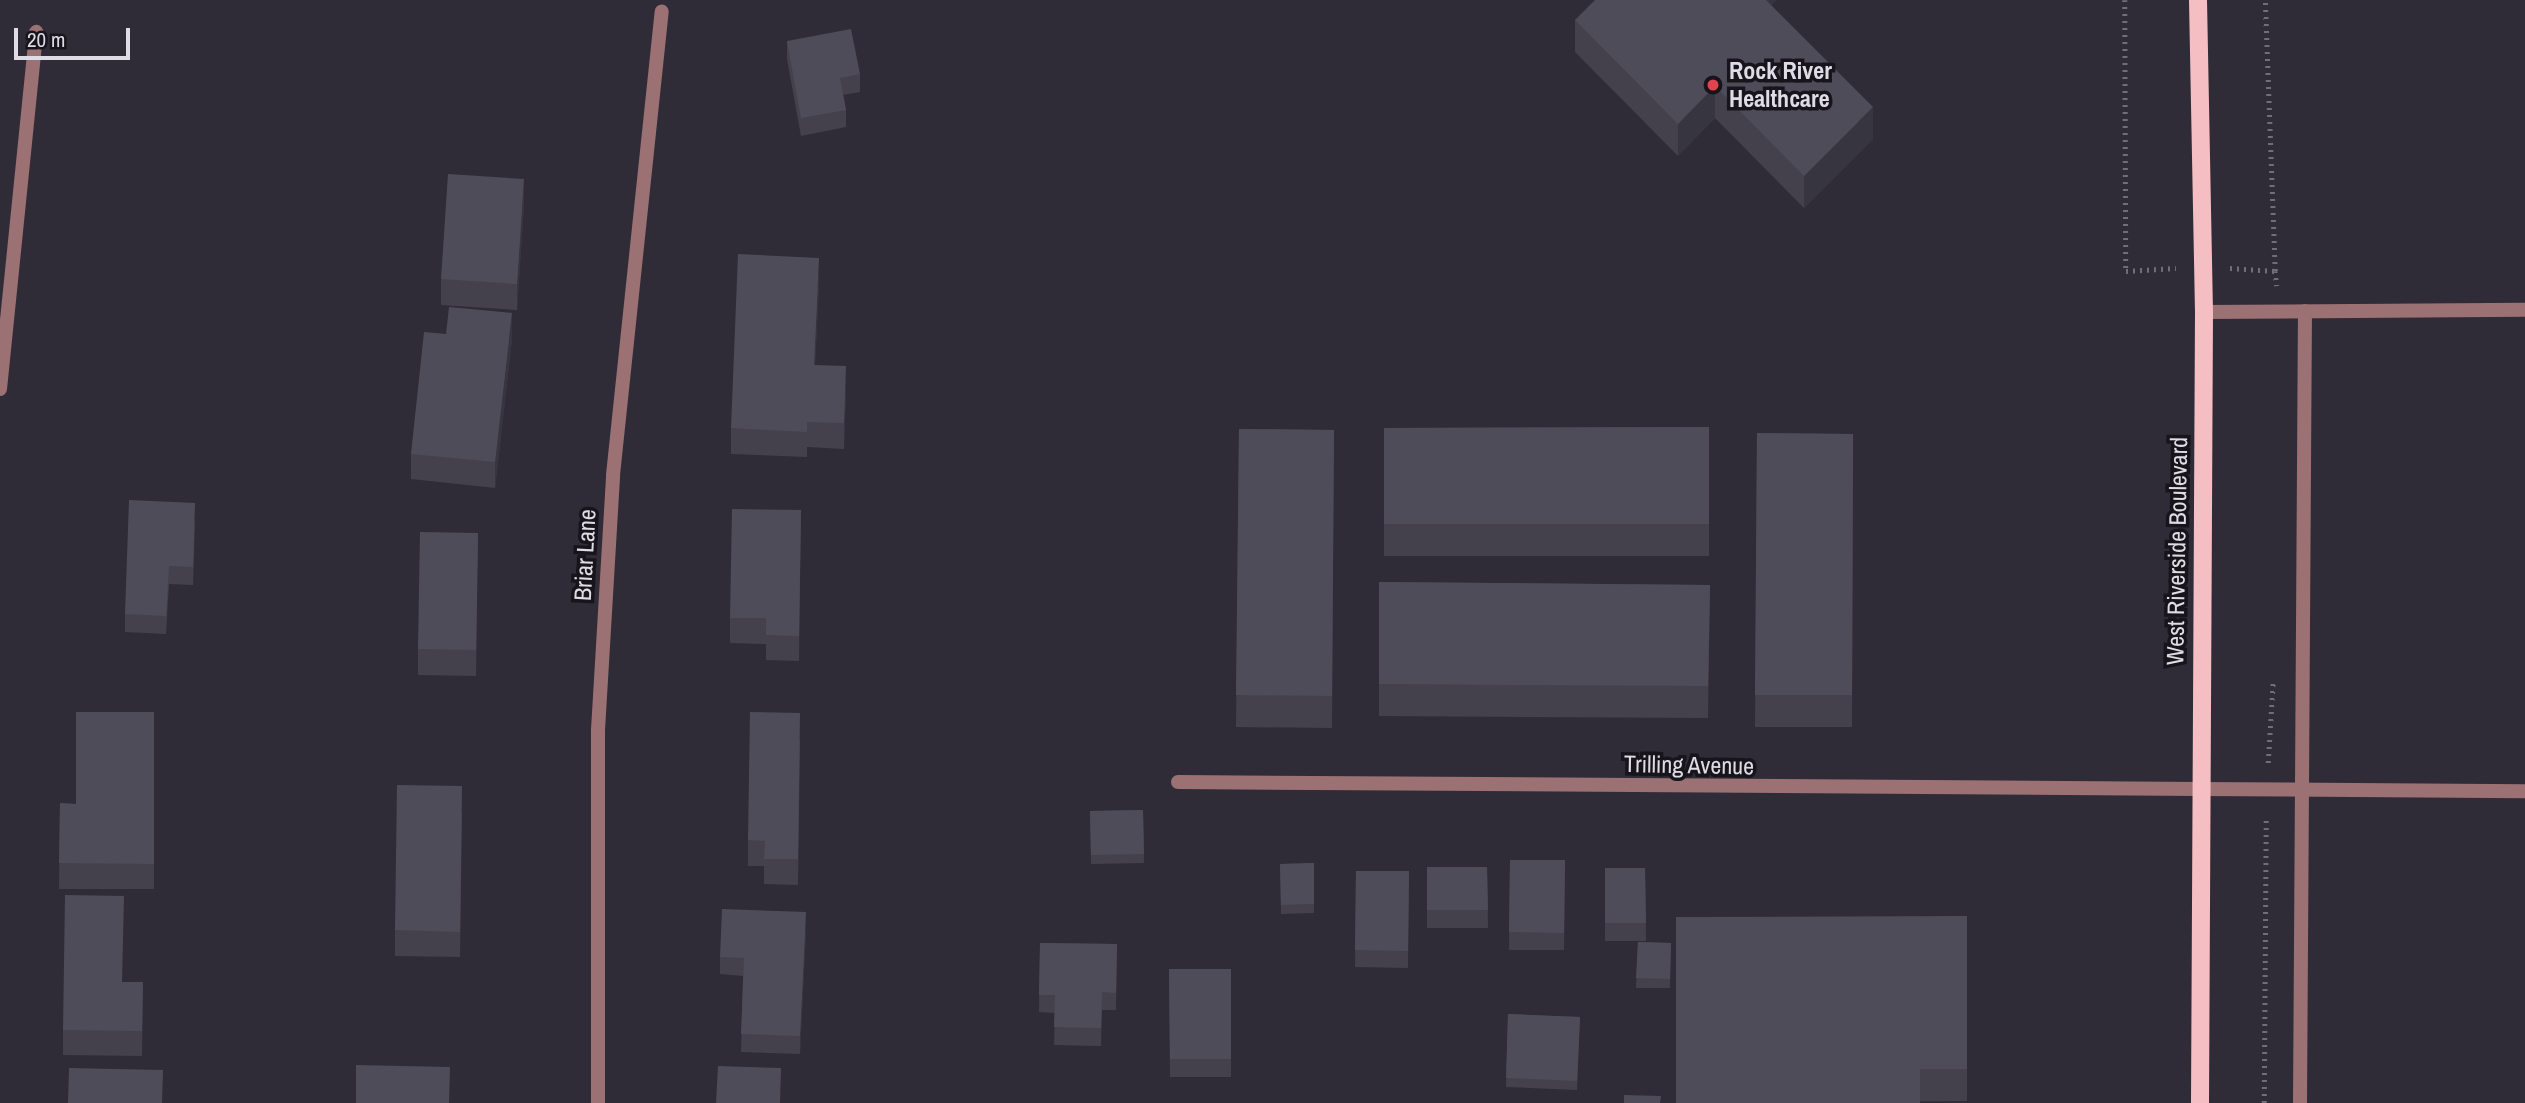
<!DOCTYPE html>
<html>
<head>
<meta charset="utf-8">
<style>
	body { margin:0 }
	#map { position:relative; width:2525px; height:1103px; overflow:hidden; background:#2f2c38; font-family:"Archivo Narrow",sans-serif }
	div>[style] { position:absolute }
	[style*='--x'] { left:calc(var(--x)*1px); top:calc(var(--y)*1px); width:calc(var(--w)*1px); rotate:calc(var(--a)*1deg) }
	.path>* { height:4.5px; margin-top:-2.25px; transform-origin:0; background:repeating-linear-gradient(90deg,#716e78 0 2px,transparent 0 7px) }
	.lane>* { height:14px; margin:-7px; padding:0 7px; transform-origin:7px; border-radius:7px; background:#9c7174 }
	.street>* { height:14px; margin:-7px; padding:0 7px; transform-origin:7px; border-radius:7px; background:#9c7174 }
	.primary>* { height:18px; margin:-9px; padding:0 9px; transform-origin:9px; border-radius:9px; background:#f5bec2 }
	.wall>* { inset:0; background:#44414d }
	.shaded-wall>* { inset:0; background:#37353f }
	.building>* { inset:0; background:#4f4c5a }
	.dots>* { width:19px; height:19px; translate:-50% -50%; box-sizing:border-box; border:4px solid #17151b; border-radius:50% }
	span { translate:-50% -50%; white-space:nowrap; text-align:center; line-height:1.15; -webkit-text-stroke:7px #17151b; paint-order:stroke }
	.poi-label { font-size:24px; color:#dedce4; font-weight:700 }
	.left { translate:0 -50%; text-align:left }
	.street-label { font-size:24px; color:#dedce4 }
	.scale { position:absolute; left:14px; top:28px; width:116px; height:32px; box-sizing:border-box; border:4px solid #dedce4; border-top:0; padding-left:9px; font-size:21px; line-height:24px; white-space:nowrap; color:#dedce4; -webkit-text-stroke:5px #17151b; paint-order:stroke }
</style>
</head>
<body>
<div id="map">
	<div class="path">
		<div style="--x:2125;--y:0;--w:271;--a:89.8"></div>
		<div style="--x:2126;--y:271;--w:50;--a:-3.4"></div>
		<div style="--x:2230;--y:268;--w:45;--a:3.8"></div>
		<div style="--x:2275;--y:271;--w:271;--a:-92.1"></div>
		<div style="--x:2275;--y:271;--w:15;--a:82"></div>
		<div style="--x:2268;--y:763;--w:82;--a:-86.5"></div>
		<div style="--x:2264;--y:1103;--w:286;--a:-89.6"></div>
	</div>
	<div class="lane">
		<div style="--x:2204;--y:312;--w:321;--a:-0.4"></div>
		<div style="--x:2199;--y:789;--w:326;--a:0.4"></div>
		<div style="--x:2300;--y:1103;--w:792;--a:-89.64"></div>
	</div>
	<div class="street">
		<div style="--x:0;--y:389;--w:359;--a:-84.2"></div>
		<div style="--x:1178;--y:782;--w:1021;--a:0.39"></div>
		<div style="--x:598;--y:1103;--w:373;--a:-90"></div>
		<div style="--x:598;--y:730;--w:255;--a:-86.6"></div>
		<div style="--x:613;--y:475;--w:466;--a:-84"></div>
	</div>
	<div class="primary">
		<div style="--x:2198;--y:0;--w:312;--a:88.9"></div>
		<div style="--x:2204;--y:312;--w:791;--a:90.29"></div>
	</div>
	<div class="wall">
		<div style="clip-path:polygon(1777px 0,1771px 5px,1873px 139px,1804px 208px,1715px 118px,1678px 156px,1575px 52px,1575px 20px)"></div>
		<div style="clip-path:polygon(787px 41px,860px 74px,860px 92px,843px 95px,846px 110px,846px 127px,801px 136px,787px 59px)"></div>
		<div style="clip-path:polygon(524px 204px,517px 310px,441px 305px,441px 279px)"></div>
		<div style="clip-path:polygon(819px 284px,815px 365px,846px 392px,844px 449px,807px 447px,807px 457px,731px 454px,731px 428px)"></div>
		<div style="clip-path:polygon(446px 334px,512px 339px,495px 488px,411px 479px,411px 454px)"></div>
		<div style="clip-path:polygon(1709px 427px,1709px 556px,1384px 556px,1384px 428px)"></div>
		<div style="clip-path:polygon(1239px 429px,1334px 430px,1332px 728px,1236px 727px)"></div>
		<div style="clip-path:polygon(1757px 433px,1853px 434px,1852px 727px,1755px 727px)"></div>
		<div style="clip-path:polygon(801px 510px,799px 661px,766px 660px,766px 644px,730px 643px,730px 618px)"></div>
		<div style="clip-path:polygon(195px 521px,193px 585px,169px 584px,166px 634px,125px 632px,125px 614px)"></div>
		<div style="clip-path:polygon(478px 533px,476px 676px,418px 675px,418px 649px)"></div>
		<div style="clip-path:polygon(1379px 582px,1710px 585px,1708px 718px,1379px 716px)"></div>
		<div style="clip-path:polygon(154px 712px,154px 889px,59px 889px,60px 803px,76px 804px)"></div>
		<div style="clip-path:polygon(800px 739px,798px 885px,764px 884px,764px 866px,748px 866px,748px 840px)"></div>
		<div style="clip-path:polygon(1143px 810px,1144px 863px,1091px 864px,1090px 811px)"></div>
		<div style="clip-path:polygon(462px 811px,460px 957px,395px 956px,395px 930px)"></div>
		<div style="clip-path:polygon(1510px 860px,1565px 860px,1564px 950px,1509px 950px)"></div>
		<div style="clip-path:polygon(1314px 863px,1314px 913px,1281px 914px,1280px 864px)"></div>
		<div style="clip-path:polygon(1427px 867px,1487px 867px,1488px 928px,1427px 928px)"></div>
		<div style="clip-path:polygon(1605px 868px,1645px 868px,1646px 941px,1605px 941px)"></div>
		<div style="clip-path:polygon(1356px 871px,1409px 871px,1408px 968px,1355px 967px)"></div>
		<div style="clip-path:polygon(1967px 916px,1967px 1101px,1676px 1103px)"></div>
		<div style="clip-path:polygon(806px 930px,800px 1054px,741px 1052px,743px 976px,720px 974px,720px 957px)"></div>
		<div style="clip-path:polygon(1638px 942px,1671px 943px,1670px 988px,1636px 988px)"></div>
		<div style="clip-path:polygon(1040px 943px,1117px 944px,1116px 1010px,1102px 1010px,1101px 1046px,1054px 1045px,1055px 1013px,1039px 1012px)"></div>
		<div style="clip-path:polygon(1169px 969px,1231px 969px,1231px 1077px,1170px 1077px)"></div>
		<div style="clip-path:polygon(122px 982px,143px 982px,142px 1056px,63px 1055px,63px 1030px)"></div>
		<div style="clip-path:polygon(1508px 1014px,1580px 1017px,1577px 1090px,1506px 1087px)"></div>
	</div>
	<div class="shaded-wall">
		<div style="clip-path:polygon(1755px 0,1777px 0,1755px 21px)"></div>
		<div style="clip-path:polygon(1715px 86px,1715px 118px,1678px 156px,1678px 124px)"></div>
		<div style="clip-path:polygon(1873px 107px,1873px 139px,1804px 208px,1804px 176px)"></div>
		<div style="clip-path:polygon(524px 179px,524px 204px,517px 310px,517px 284px)"></div>
		<div style="clip-path:polygon(819px 258px,819px 284px,814px 390px,814px 365px)"></div>
		<div style="clip-path:polygon(512px 313px,512px 339px,495px 488px,495px 462px)"></div>
		<div style="clip-path:polygon(846px 366px,846px 392px,844px 449px,844px 423px)"></div>
		<div style="clip-path:polygon(806px 912px,806px 930px,800px 1054px,800px 1036px)"></div>
	</div>
	<div class="building">
		<div style="clip-path:polygon(1595px 0,1766px 0,1873px 107px,1804px 176px,1715px 86px,1678px 124px,1575px 20px)"></div>
		<div style="clip-path:polygon(851px 29px,860px 74px,840px 78px,846px 110px,801px 118px,787px 41px)"></div>
		<div style="clip-path:polygon(448px 174px,524px 179px,517px 284px,441px 279px)"></div>
		<div style="clip-path:polygon(738px 254px,819px 258px,814px 365px,846px 366px,844px 423px,807px 422px,807px 432px,731px 428px)"></div>
		<div style="clip-path:polygon(449px 307px,512px 313px,495px 462px,411px 454px,424px 332px,446px 334px)"></div>
		<div style="clip-path:polygon(1709px 427px,1709px 524px,1384px 524px,1384px 428px)"></div>
		<div style="clip-path:polygon(1239px 429px,1334px 430px,1332px 696px,1236px 695px)"></div>
		<div style="clip-path:polygon(1757px 433px,1853px 434px,1852px 695px,1755px 695px)"></div>
		<div style="clip-path:polygon(129px 500px,195px 503px,193px 567px,169px 566px,166px 616px,125px 614px)"></div>
		<div style="clip-path:polygon(732px 509px,801px 510px,799px 636px,766px 635px,766px 618px,730px 618px)"></div>
		<div style="clip-path:polygon(420px 532px,478px 533px,476px 650px,418px 649px)"></div>
		<div style="clip-path:polygon(1379px 582px,1710px 585px,1708px 686px,1379px 684px)"></div>
		<div style="clip-path:polygon(76px 712px,154px 712px,154px 864px,59px 863px,60px 803px,76px 804px)"></div>
		<div style="clip-path:polygon(750px 712px,800px 713px,798px 859px,764px 859px,765px 841px,748px 840px)"></div>
		<div style="clip-path:polygon(397px 785px,462px 786px,460px 932px,395px 930px)"></div>
		<div style="clip-path:polygon(1143px 810px,1144px 854px,1091px 855px,1090px 811px)"></div>
		<div style="clip-path:polygon(1510px 860px,1565px 860px,1564px 933px,1509px 932px)"></div>
		<div style="clip-path:polygon(1314px 863px,1314px 904px,1281px 905px,1280px 864px)"></div>
		<div style="clip-path:polygon(1427px 867px,1487px 867px,1488px 910px,1427px 910px)"></div>
		<div style="clip-path:polygon(1605px 868px,1645px 868px,1646px 923px,1605px 923px)"></div>
		<div style="clip-path:polygon(1356px 871px,1409px 871px,1408px 951px,1355px 950px)"></div>
		<div style="clip-path:polygon(65px 895px,124px 896px,122px 982px,143px 982px,142px 1031px,63px 1030px)"></div>
		<div style="clip-path:polygon(722px 909px,806px 912px,800px 1036px,741px 1034px,744px 958px,720px 957px)"></div>
		<div style="clip-path:polygon(1967px 916px,1967px 1069px,1920px 1069px,1920px 1103px,1676px 1103px,1676px 917px)"></div>
		<div style="clip-path:polygon(1638px 942px,1671px 943px,1670px 979px,1636px 978px)"></div>
		<div style="clip-path:polygon(1040px 943px,1117px 944px,1116px 993px,1102px 992px,1101px 1028px,1054px 1027px,1055px 995px,1039px 995px)"></div>
		<div style="clip-path:polygon(1169px 969px,1231px 969px,1231px 1059px,1170px 1059px)"></div>
		<div style="clip-path:polygon(1508px 1014px,1580px 1017px,1577px 1081px,1506px 1078px)"></div>
		<div style="clip-path:polygon(356px 1065px,450px 1067px,449px 1103px,356px 1103px)"></div>
		<div style="clip-path:polygon(718px 1066px,781px 1068px,780px 1103px,716px 1103px)"></div>
		<div style="clip-path:polygon(69px 1068px,163px 1070px,162px 1103px,68px 1103px)"></div>
		<div style="clip-path:polygon(1624px 1095px,1661px 1096px,1660px 1103px,1624px 1103px)"></div>
	</div>
	<div class="dots">
		<div style="left:1713px;top:85px;background:#e0444e"></div>
	</div>
	<div class="poi-label">
		<span class="left" style="left:1729px;top:85px">Rock River<br>Healthcare</span>
	</div>
	<div class="street-label">
		<span style="left:2177px;top:551px;rotate:-89deg">West Riverside Boulevard</span>
		<span style="left:585px;top:555px;rotate:-87deg">Briar Lane</span>
		<span style="left:1689px;top:765px;rotate:1deg">Trilling Avenue</span>
	</div>
	<div class="scale">20 m</div>
</div>
</body>
</html>
